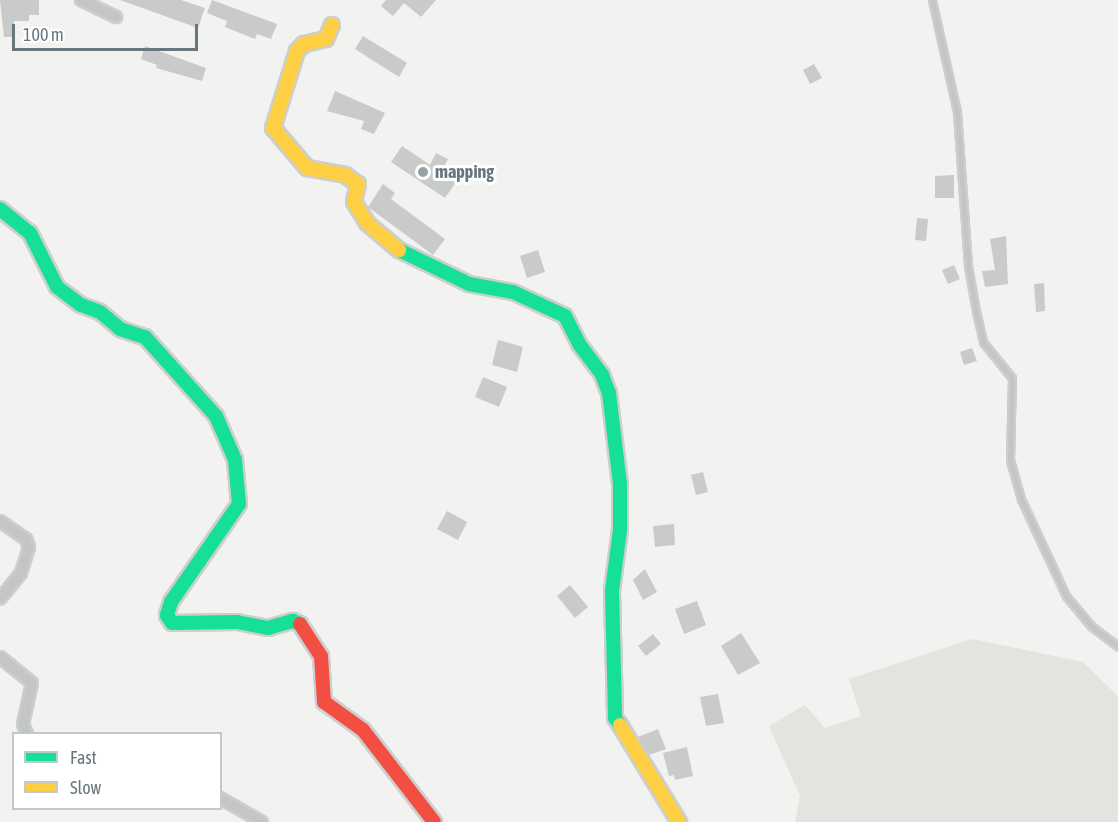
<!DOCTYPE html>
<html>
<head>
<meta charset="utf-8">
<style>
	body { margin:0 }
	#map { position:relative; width:1118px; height:822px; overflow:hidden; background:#f2f2f1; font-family:"Asap Condensed",sans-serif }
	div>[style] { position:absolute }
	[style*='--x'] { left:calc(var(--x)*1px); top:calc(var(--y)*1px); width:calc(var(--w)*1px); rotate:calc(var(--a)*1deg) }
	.green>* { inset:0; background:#e2e4df }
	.building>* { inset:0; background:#c9caca }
	.roads { filter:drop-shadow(2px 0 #cdcece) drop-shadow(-2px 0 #cdcece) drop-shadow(0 2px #cdcece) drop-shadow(0 -2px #cdcece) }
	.lane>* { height:5px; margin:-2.5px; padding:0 2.5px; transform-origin:2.5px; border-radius:2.5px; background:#c3c5c6 }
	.street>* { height:10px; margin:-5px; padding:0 5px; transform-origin:5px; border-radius:5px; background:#c3c5c6 }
	.fast>* { height:14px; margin:-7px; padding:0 7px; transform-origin:7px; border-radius:7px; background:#16e098 }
	.slow>* { height:14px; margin:-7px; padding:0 7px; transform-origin:7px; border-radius:7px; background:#ffcf43 }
	.jam>* { height:14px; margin:-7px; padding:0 7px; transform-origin:7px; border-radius:7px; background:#f24e42 }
	.dots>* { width:16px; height:16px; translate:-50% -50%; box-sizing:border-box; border:3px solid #fff; border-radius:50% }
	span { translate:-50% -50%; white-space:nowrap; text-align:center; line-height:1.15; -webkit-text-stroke:6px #fff; paint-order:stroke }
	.poi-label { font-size:18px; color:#66777d; font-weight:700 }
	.left { translate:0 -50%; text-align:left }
	.legend { position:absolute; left:12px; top:732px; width:210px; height:78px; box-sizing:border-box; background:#fff; border:2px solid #c2c9cb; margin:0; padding:8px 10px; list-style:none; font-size:18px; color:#66777d }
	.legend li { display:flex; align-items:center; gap:12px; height:30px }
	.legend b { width:30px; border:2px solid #c2c9cb }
	.scale { position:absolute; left:12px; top:24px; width:186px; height:27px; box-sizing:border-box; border:3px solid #66777d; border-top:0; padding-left:8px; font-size:18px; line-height:21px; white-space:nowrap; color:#66777d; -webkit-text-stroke:4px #fff; paint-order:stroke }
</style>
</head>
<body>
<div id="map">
	<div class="green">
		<div style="clip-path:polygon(972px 639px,1083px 662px,1118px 696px,1118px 822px,795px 822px,800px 796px,769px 726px,805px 705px,825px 728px,861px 716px,849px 679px)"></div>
	</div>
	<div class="building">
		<div style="clip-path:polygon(0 0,39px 0,39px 15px,29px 15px,29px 21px,14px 21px,14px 37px,4px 37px)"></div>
		<div style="clip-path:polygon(120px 0,181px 0,205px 8px,198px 28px)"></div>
		<div style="clip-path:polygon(212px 0,277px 24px,271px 39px,257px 34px,255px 39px,225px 27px,227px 21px,207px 13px)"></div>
		<div style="clip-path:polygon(386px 0,436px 0,421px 17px,404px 3px,393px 16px,381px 6px)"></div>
		<div style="clip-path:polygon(363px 36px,407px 63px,399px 77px,355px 49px)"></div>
		<div style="clip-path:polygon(145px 46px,206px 68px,202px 81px,156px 68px,157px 65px,141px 59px)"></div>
		<div style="clip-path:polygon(814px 64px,822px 78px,810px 84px,803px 70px)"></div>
		<div style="clip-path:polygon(335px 91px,385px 113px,374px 134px,361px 129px,364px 121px,327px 111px)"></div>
		<div style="clip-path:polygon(402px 146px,430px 165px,436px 153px,448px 159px,441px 172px,456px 182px,445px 198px,391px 162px)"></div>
		<div style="clip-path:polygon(954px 175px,954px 198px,935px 198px,935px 176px)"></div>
		<div style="clip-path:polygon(383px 184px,395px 193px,391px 199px,445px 239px,433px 255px,368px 207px)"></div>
		<div style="clip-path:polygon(917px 218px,928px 219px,926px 241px,915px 240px)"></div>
		<div style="clip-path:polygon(1006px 236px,1008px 284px,985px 287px,982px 271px,995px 270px,990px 239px)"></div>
		<div style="clip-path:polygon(538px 250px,545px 272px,527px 278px,520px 256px)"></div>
		<div style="clip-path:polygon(954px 265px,960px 279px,948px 284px,942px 270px)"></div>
		<div style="clip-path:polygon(1044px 283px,1045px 311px,1036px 312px,1034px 284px)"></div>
		<div style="clip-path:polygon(498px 340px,523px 347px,517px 372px,492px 365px)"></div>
		<div style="clip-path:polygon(972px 348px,977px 361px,964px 365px,960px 352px)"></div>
		<div style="clip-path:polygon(483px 377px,507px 387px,499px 407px,475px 397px)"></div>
		<div style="clip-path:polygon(703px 472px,708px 492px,696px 495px,691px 475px)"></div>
		<div style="clip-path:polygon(447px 511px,467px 522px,458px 540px,437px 529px)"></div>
		<div style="clip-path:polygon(674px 524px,675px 545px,655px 547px,653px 526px)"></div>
		<div style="clip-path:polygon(645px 569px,657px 592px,643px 600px,633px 580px)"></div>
		<div style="clip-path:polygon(570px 585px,588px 607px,575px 618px,557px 596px)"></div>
		<div style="clip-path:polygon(697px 601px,706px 625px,684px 634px,675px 609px)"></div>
		<div style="clip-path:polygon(741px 633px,760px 663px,738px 675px,721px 646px)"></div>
		<div style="clip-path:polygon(653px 634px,661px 644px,646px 656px,638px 646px)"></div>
		<div style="clip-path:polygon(718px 694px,724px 723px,706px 726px,700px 697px)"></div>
		<div style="clip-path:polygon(658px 729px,666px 749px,649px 755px,638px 737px)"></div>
		<div style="clip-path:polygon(687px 747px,693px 776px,675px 780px,674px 775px,669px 776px,663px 753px)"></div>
	</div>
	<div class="roads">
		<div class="lane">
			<div style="--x:932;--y:0;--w:115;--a:77.4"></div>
			<div style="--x:957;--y:112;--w:154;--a:85.9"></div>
			<div style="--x:968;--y:266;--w:46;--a:79.9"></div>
			<div style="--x:976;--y:311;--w:32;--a:77"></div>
			<div style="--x:983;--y:342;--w:46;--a:51.1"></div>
			<div style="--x:1012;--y:378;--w:82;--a:91.4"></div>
			<div style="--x:1010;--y:460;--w:41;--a:74.2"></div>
			<div style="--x:1021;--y:499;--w:107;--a:65.1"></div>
			<div style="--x:1066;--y:596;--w:39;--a:50"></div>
			<div style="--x:1091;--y:626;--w:34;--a:37"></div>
		</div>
		<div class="street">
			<div style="--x:81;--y:0;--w:39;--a:26"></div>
			<div style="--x:0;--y:521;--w:32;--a:35"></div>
			<div style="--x:26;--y:539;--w:9;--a:69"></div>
			<div style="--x:29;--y:547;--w:27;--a:107"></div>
			<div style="--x:21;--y:573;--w:33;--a:129"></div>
			<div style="--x:0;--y:657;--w:41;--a:39.1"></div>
			<div style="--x:32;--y:683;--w:42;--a:102.4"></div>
			<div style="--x:23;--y:724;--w:11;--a:68"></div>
			<div style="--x:220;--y:798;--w:48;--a:29.7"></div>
		</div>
		<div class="fast">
			<div style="--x:0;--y:209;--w:38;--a:39"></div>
			<div style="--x:30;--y:233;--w:60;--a:63.4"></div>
			<div style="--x:57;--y:287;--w:30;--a:37"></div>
			<div style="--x:81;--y:305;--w:20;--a:20"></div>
			<div style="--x:100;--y:312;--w:26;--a:40"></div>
			<div style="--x:120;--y:329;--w:26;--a:18"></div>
			<div style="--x:145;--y:337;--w:106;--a:48.1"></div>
			<div style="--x:216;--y:416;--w:48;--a:66.6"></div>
			<div style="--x:235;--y:460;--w:44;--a:84.8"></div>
			<div style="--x:239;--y:504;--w:119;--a:124.8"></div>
			<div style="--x:171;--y:602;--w:14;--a:107"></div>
			<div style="--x:167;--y:615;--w:9;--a:58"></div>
			<div style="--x:172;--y:623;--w:65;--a:-0.9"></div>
			<div style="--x:237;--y:622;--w:32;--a:11"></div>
			<div style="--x:268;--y:628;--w:26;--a:-16"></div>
			<div style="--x:293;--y:621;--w:8;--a:23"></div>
			<div style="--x:399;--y:250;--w:78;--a:25.9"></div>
			<div style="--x:469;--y:284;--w:45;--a:10.3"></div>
			<div style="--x:513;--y:292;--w:57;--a:24.8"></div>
			<div style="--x:565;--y:316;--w:31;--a:63"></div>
			<div style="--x:579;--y:344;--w:39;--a:53"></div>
			<div style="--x:602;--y:375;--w:19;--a:69"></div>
			<div style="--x:609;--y:393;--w:92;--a:83.1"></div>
			<div style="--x:620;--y:484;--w:46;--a:90"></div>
			<div style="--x:620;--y:530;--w:62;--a:97.5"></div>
			<div style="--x:612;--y:591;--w:127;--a:88.6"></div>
			<div style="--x:615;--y:718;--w:9;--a:54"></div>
		</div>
		<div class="slow">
			<div style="--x:332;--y:25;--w:15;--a:113"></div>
			<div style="--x:326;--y:39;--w:23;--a:167"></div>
			<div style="--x:304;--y:44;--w:10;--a:135"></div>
			<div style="--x:297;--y:51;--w:81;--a:107.3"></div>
			<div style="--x:273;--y:128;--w:52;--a:49.6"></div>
			<div style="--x:307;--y:168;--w:39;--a:10"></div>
			<div style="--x:345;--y:175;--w:16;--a:35"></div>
			<div style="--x:358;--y:184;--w:18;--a:103"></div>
			<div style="--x:354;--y:202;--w:25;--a:58"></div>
			<div style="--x:367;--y:223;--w:42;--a:40.2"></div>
			<div style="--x:620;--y:725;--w:114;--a:58.7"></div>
		</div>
		<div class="jam">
			<div style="--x:300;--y:624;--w:38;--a:57"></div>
			<div style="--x:321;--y:656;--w:46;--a:86.3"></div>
			<div style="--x:324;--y:702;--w:48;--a:35.7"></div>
			<div style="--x:363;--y:730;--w:116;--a:52.3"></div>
		</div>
	</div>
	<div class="dots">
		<div style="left:423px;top:172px;background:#97a2a6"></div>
	</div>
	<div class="poi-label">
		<span class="left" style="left:435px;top:172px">mapping</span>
	</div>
	<ul class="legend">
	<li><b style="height:8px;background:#16e098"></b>Fast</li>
	<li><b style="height:8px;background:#ffcf43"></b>Slow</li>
	</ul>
	<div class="scale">100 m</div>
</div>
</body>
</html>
